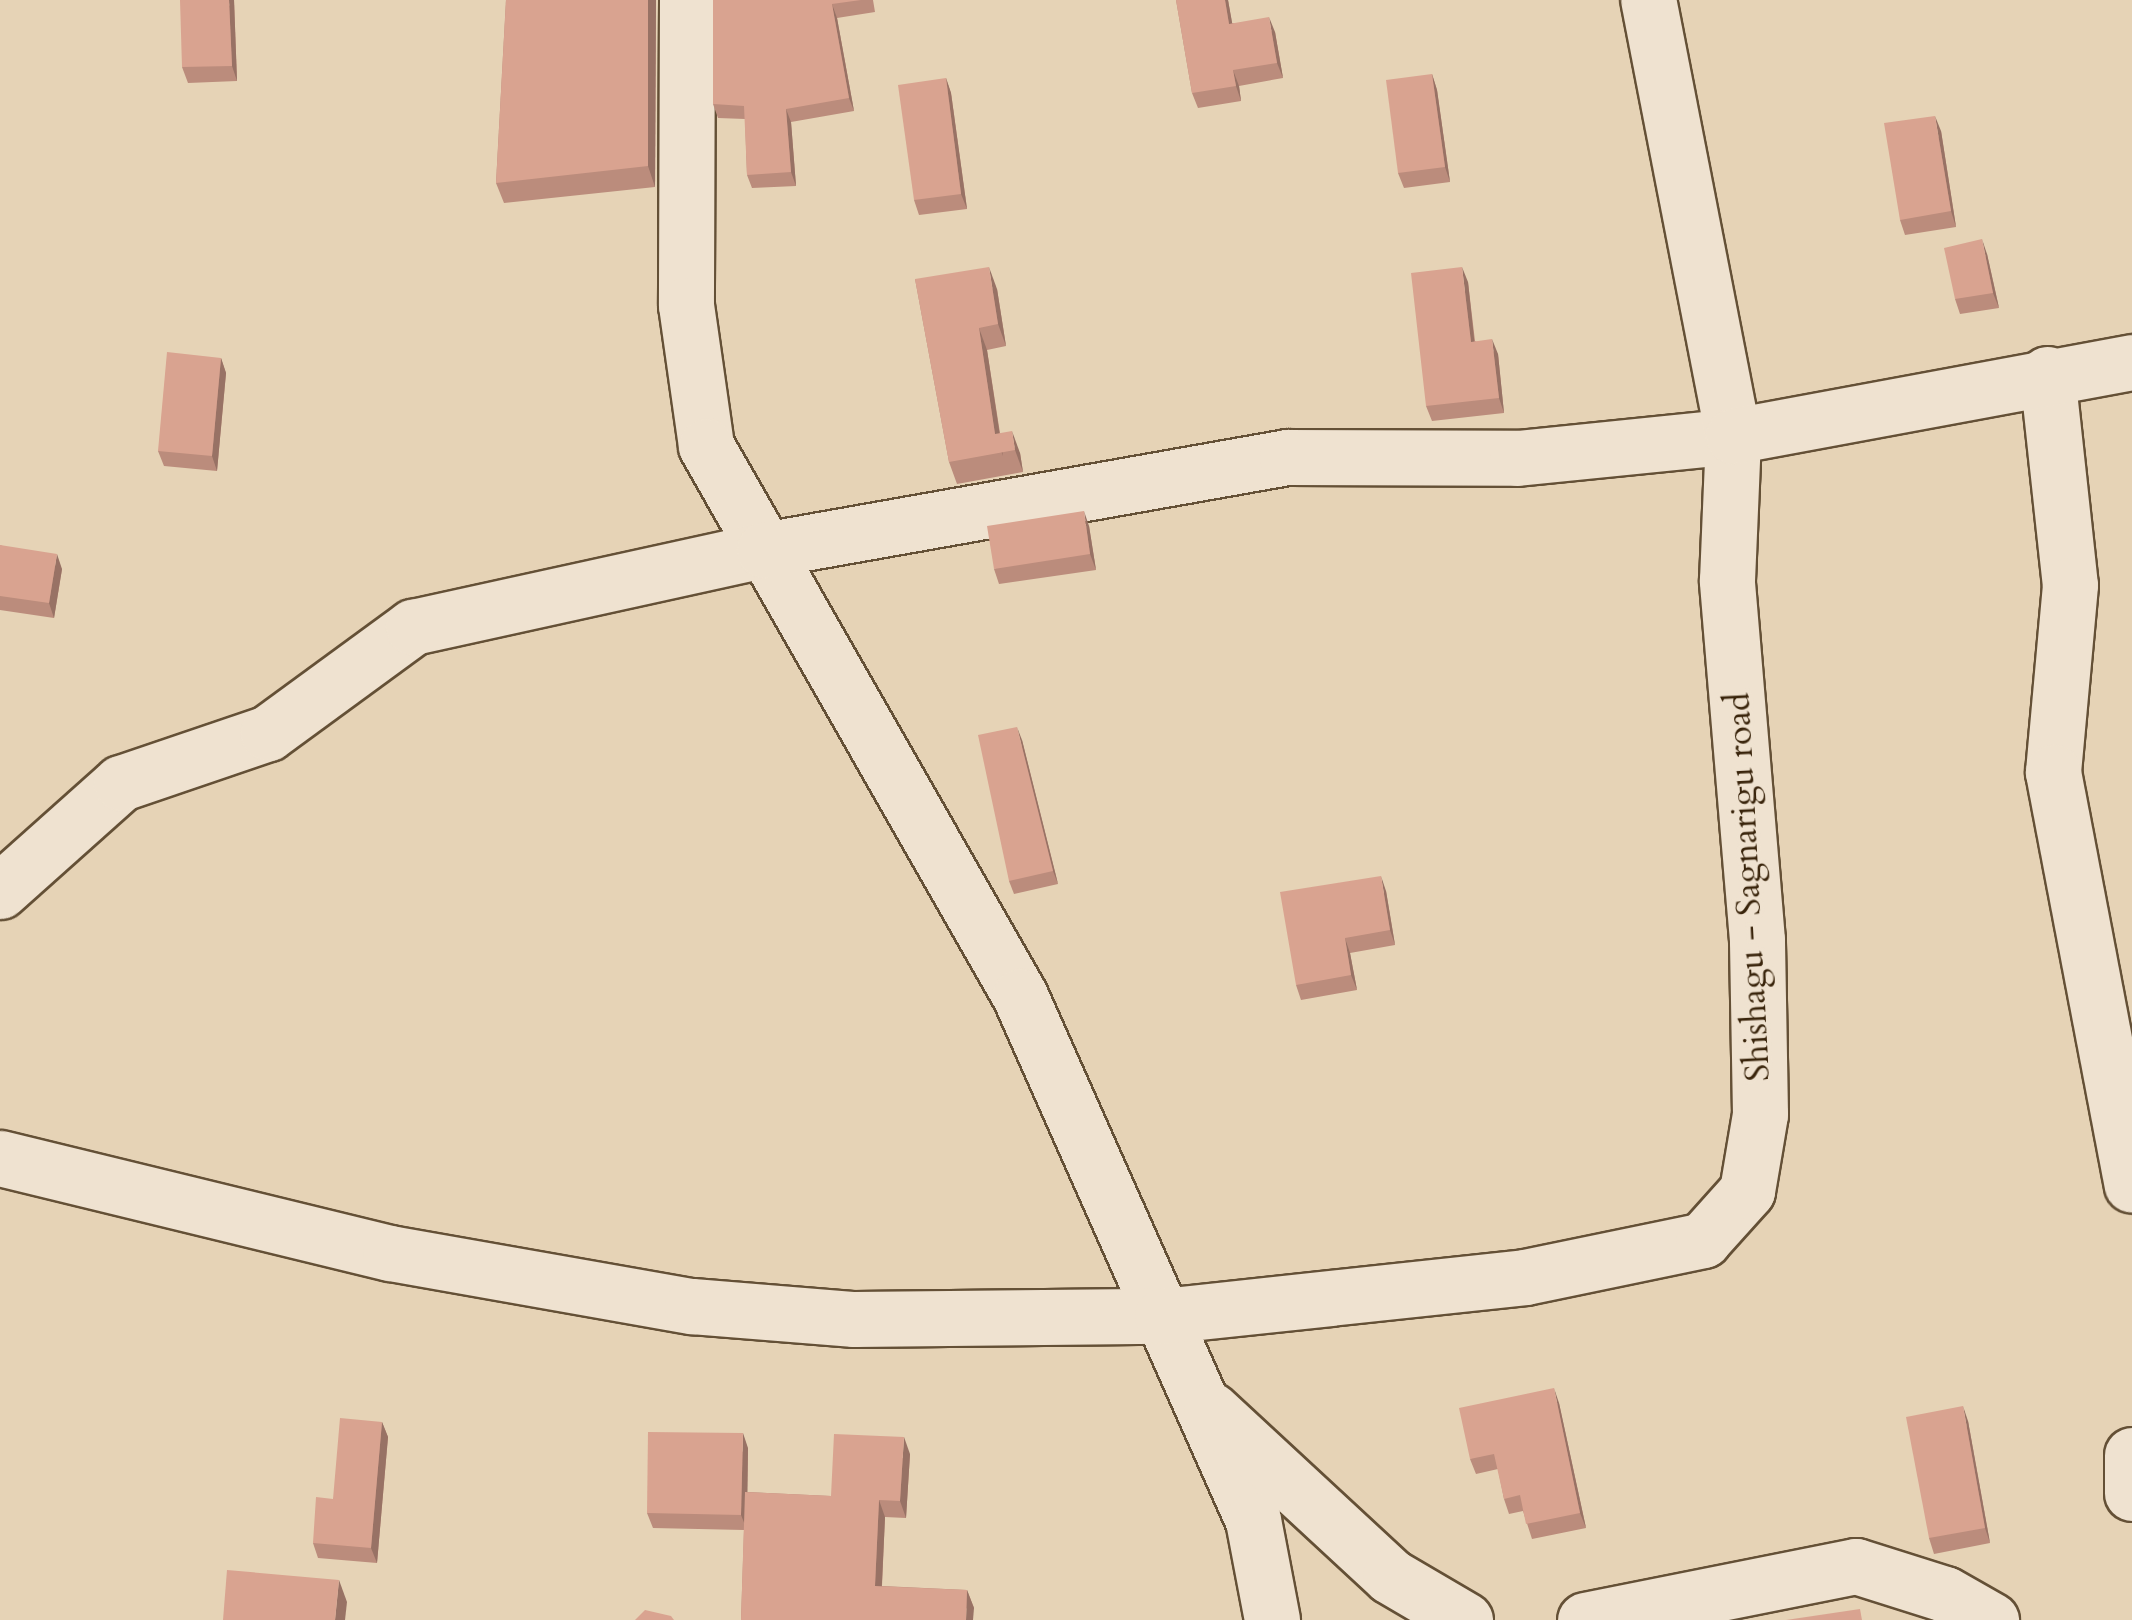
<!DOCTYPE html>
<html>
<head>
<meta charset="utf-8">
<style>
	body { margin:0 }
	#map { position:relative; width:2132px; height:1620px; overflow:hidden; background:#e6d3b6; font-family:Cardo,serif }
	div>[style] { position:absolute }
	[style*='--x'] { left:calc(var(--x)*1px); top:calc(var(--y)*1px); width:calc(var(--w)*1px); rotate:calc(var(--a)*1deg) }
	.roads { filter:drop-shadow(2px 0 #645036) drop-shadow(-2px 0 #645036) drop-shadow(0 2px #645036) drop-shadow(0 -2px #645036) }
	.minor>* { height:55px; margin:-27.5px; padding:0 27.5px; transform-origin:27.5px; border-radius:27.5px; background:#efe2d0 }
	.wall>* { inset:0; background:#bb8c7c }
	.shaded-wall>* { inset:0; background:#987265 }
	.building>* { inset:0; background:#d9a390 }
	span { translate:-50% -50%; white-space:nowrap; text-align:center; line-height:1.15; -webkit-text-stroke:8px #efe2d0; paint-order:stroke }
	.street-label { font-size:35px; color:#39240b }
</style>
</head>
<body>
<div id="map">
	<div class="roads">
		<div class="minor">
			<div style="--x:687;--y:0;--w:305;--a:90.2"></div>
			<div style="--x:686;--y:305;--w:142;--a:81.9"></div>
			<div style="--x:706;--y:446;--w:633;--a:60.28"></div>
			<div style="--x:1020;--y:996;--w:573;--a:66.03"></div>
			<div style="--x:1253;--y:1520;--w:102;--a:79.2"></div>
			<div style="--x:2047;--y:374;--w:212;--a:83.8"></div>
			<div style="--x:2070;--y:585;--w:188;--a:95.2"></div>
			<div style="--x:2053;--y:772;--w:420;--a:79.2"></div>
			<div style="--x:0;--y:891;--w:162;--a:-41.8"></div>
			<div style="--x:121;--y:783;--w:155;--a:-18.8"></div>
			<div style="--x:268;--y:733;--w:180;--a:-36.2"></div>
			<div style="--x:413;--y:627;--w:359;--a:-12.4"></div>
			<div style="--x:764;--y:550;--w:531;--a:-10.08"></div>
			<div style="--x:1287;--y:457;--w:230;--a:0.2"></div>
			<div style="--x:1517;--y:458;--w:217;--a:-5.8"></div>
			<div style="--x:1733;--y:436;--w:444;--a:-101"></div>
			<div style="--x:0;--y:1158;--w:401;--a:13.7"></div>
			<div style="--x:390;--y:1253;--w:307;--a:10"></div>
			<div style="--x:692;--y:1306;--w:163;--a:4.6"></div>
			<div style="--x:854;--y:1319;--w:308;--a:-0.6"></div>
			<div style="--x:1162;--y:1316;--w:365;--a:-6.1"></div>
			<div style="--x:1525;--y:1277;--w:182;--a:-11.7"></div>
			<div style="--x:1703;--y:1240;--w:66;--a:-48.1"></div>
			<div style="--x:1747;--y:1191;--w:78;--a:-80.4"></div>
			<div style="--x:1760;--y:1114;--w:174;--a:-91"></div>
			<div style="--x:1757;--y:940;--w:361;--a:-94.8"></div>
			<div style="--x:1727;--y:580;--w:144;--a:-87.6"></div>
			<div style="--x:1733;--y:436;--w:406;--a:-10.5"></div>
			<div style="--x:1211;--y:1410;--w:244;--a:42.8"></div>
			<div style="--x:1390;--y:1576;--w:87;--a:30.4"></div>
			<div style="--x:2132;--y:1455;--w:38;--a:90"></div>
			<div style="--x:1585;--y:1620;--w:276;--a:-11.3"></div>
			<div style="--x:1856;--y:1566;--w:93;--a:17.5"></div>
			<div style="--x:1945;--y:1594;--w:53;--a:29.5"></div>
		</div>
	</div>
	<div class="wall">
		<div style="clip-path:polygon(234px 0,237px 81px,188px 83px,182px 67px)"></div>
		<div style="clip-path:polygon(506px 0,656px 0,655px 187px,504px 203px,496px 183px)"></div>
		<div style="clip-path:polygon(713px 0,873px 0,875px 12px,837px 18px,854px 111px,791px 122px,796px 186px,752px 188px,747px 175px,745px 119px,718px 118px,713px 104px)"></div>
		<div style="clip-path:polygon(1176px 0,1228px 0,1232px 23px,1275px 32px,1283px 78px,1239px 86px,1241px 101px,1198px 108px,1192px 93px)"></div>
		<div style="clip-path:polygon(1432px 74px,1437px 90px,1450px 182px,1404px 188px,1398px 173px)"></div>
		<div style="clip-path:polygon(946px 78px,951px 93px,967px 209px,919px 215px,914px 200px)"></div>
		<div style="clip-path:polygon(1941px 131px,1956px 227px,1905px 235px,1900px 220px)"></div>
		<div style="clip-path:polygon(1987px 254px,1999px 308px,1960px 314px,1955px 299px)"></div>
		<div style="clip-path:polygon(915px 279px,997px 289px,1006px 346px,987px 350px,1000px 433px,1020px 453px,1023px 472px,957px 484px,949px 462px)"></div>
		<div style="clip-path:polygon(1468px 282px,1475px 341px,1498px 354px,1504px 413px,1432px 421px,1426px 406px)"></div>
		<div style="clip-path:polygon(221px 358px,226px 373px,217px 471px,164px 466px,158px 451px)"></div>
		<div style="clip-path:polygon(1089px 526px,1096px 570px,999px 584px,994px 569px)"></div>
		<div style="clip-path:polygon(0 545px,62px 569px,54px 618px,0 610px)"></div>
		<div style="clip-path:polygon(1022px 740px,1058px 884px,1014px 894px,1009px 881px)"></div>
		<div style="clip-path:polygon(1386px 891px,1395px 945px,1350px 953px,1357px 990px,1301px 1000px,1296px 985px)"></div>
		<div style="clip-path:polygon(1559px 1403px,1586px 1528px,1532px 1539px,1523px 1511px,1509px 1514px,1504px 1499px,1498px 1469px,1476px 1474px,1470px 1459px)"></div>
		<div style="clip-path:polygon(1968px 1421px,1990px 1543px,1934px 1554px,1929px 1538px)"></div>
		<div style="clip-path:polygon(382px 1422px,388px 1437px,377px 1563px,318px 1558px,313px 1543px,333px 1499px)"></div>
		<div style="clip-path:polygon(748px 1448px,747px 1492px,831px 1496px,910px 1454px,906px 1518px,885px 1517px,882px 1586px,967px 1590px,974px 1608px,741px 1620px,744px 1530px,653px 1528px,647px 1513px)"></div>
	</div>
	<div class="shaded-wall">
		<div style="clip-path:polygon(229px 0,234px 0,237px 81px,232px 66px)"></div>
		<div style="clip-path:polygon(648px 0,656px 0,655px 187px,648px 166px)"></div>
		<div style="clip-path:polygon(1225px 0,1228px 0,1235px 39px,1229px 24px)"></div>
		<div style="clip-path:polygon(832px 4px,837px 18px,854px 111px,849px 98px)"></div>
		<div style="clip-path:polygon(1269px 17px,1275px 32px,1283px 78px,1277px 63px)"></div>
		<div style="clip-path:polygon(1233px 70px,1239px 86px,1241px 101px,1236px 86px)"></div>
		<div style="clip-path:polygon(1432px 74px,1437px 90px,1450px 182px,1445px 167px)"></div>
		<div style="clip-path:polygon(946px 78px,951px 93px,967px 209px,961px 194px)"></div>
		<div style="clip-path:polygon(786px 109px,791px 122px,796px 186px,791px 172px)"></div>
		<div style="clip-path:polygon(1935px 116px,1941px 131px,1956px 227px,1951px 211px)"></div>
		<div style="clip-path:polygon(1982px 239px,1987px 254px,1999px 308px,1993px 293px)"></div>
		<div style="clip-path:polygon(989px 267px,997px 289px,1006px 346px,998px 324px)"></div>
		<div style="clip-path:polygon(1462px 267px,1468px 282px,1476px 357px,1471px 342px)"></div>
		<div style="clip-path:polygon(979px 328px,987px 350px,1003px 456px,995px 434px)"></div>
		<div style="clip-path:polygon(1492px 339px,1498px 354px,1504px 413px,1499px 398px)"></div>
		<div style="clip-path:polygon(221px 358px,226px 373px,217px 471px,212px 456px)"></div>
		<div style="clip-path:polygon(1012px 431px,1020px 453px,1023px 472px,1015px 450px)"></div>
		<div style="clip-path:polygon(1084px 511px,1089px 526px,1096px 570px,1090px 554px)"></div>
		<div style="clip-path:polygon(57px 554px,62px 569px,54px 618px,49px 603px)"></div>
		<div style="clip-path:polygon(1017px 727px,1022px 740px,1058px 884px,1053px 871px)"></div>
		<div style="clip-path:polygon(1381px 876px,1386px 891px,1395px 945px,1390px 930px)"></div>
		<div style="clip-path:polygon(1345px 938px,1350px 953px,1357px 990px,1351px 975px)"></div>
		<div style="clip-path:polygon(1554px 1388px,1559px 1403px,1586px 1528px,1580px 1513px)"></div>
		<div style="clip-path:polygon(1963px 1406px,1968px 1421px,1990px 1543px,1985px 1528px)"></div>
		<div style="clip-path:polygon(382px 1422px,388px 1437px,377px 1563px,371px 1548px)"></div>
		<div style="clip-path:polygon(743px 1433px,748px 1448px,747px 1530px,741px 1515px)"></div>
		<div style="clip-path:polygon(904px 1437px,910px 1454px,906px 1518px,900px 1501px)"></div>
		<div style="clip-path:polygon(879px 1500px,885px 1517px,881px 1603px,875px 1586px)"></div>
		<div style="clip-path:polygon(339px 1580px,347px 1602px,345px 1620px,335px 1620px)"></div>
		<div style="clip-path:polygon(967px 1590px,974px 1608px,973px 1620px,966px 1620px)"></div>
	</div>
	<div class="building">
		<div style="clip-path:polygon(180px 0,229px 0,232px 66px,182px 67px)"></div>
		<div style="clip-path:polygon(506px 0,648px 0,648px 166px,496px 183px)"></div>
		<div style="clip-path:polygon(713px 0,861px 0,832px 4px,849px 98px,786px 109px,791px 172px,747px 175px,744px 106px,713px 104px)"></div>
		<div style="clip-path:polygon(1176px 0,1225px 0,1229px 24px,1269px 17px,1277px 63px,1233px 70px,1236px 86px,1192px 93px)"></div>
		<div style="clip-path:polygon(1432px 74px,1445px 167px,1398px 173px,1386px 80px)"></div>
		<div style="clip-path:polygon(946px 78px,961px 194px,914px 200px,898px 85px)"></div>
		<div style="clip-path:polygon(1935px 116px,1951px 211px,1900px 220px,1884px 123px)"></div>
		<div style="clip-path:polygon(1982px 239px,1993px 293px,1955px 299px,1944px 248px)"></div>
		<div style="clip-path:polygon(989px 267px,998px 324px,979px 328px,995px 434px,1012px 431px,1015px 450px,949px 462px,915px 279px)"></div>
		<div style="clip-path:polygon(1462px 267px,1471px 342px,1492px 339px,1499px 398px,1426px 406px,1411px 273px)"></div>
		<div style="clip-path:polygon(167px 352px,221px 358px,212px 456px,158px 451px)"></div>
		<div style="clip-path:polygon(1084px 511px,1090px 554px,994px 569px,987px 526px)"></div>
		<div style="clip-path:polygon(0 545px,57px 554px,49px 603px,0 596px)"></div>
		<div style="clip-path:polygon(1017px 727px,1053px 871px,1009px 881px,978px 735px)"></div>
		<div style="clip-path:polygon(1381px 876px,1390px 930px,1345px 938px,1351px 975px,1296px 985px,1280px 892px)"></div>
		<div style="clip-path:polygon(1554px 1388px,1580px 1513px,1526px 1524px,1520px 1495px,1504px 1499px,1494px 1454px,1470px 1459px,1459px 1408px)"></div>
		<div style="clip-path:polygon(1963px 1406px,1985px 1528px,1929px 1538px,1906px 1417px)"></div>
		<div style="clip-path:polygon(340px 1418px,382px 1422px,371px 1548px,313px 1543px,316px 1497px,333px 1499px)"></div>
		<div style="clip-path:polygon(648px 1432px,743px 1433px,741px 1515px,647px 1513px)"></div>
		<div style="clip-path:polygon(834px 1434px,904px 1437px,900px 1501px,879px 1500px,875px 1586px,967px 1590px,966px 1620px,741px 1620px,745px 1492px,831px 1496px)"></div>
		<div style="clip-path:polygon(227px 1570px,339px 1580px,335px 1620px,223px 1620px)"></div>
		<div style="clip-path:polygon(1860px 1609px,1862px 1620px,1786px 1620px)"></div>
		<div style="clip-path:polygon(645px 1610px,671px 1616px,674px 1620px,635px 1620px)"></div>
	</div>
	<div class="street-label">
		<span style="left:1748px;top:887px;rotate:-93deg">Shishagu - Sagnarigu road</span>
	</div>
</div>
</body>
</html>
